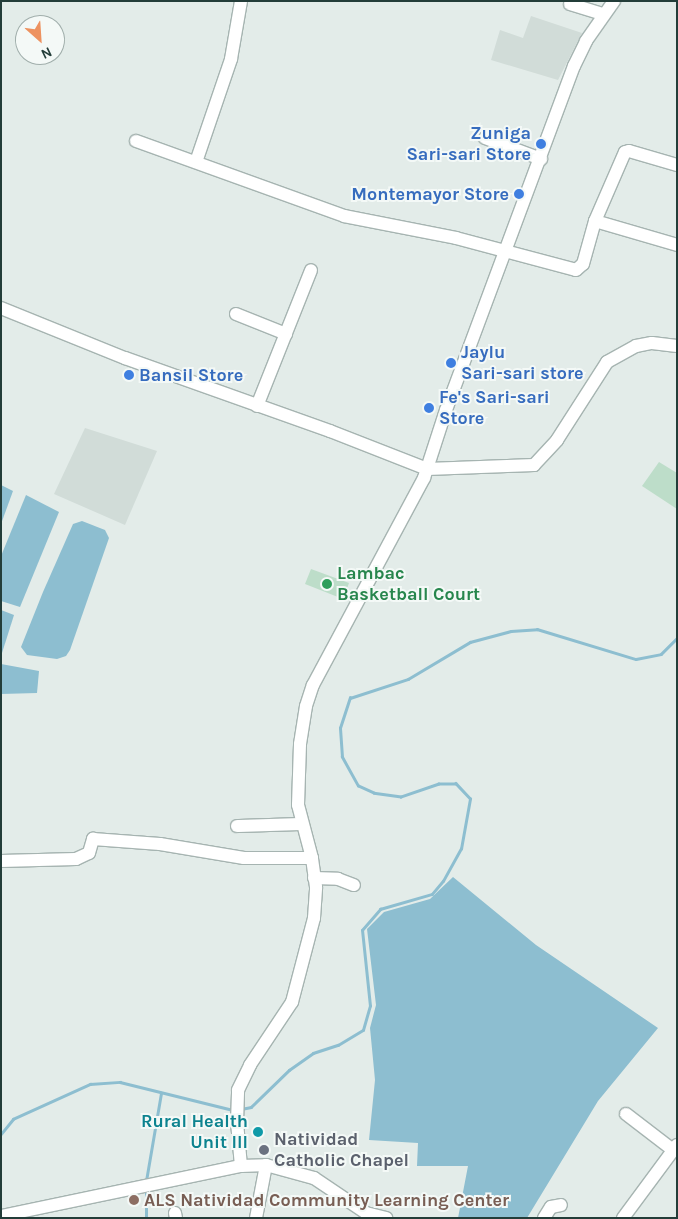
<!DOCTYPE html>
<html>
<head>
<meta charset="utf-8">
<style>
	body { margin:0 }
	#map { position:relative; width:678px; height:1219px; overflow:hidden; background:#e3ece9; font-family:Karla,sans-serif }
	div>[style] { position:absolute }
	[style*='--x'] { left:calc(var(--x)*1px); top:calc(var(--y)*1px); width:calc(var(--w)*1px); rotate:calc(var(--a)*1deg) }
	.built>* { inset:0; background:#d1dcd8 }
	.green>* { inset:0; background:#bdddc9 }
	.water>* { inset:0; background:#8dbed0 }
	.stream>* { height:2.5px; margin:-1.25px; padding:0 1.25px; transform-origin:1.25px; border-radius:1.25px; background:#8dbed0 }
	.roads { filter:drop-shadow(1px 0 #a6b4b1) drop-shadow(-1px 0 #a6b4b1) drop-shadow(0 1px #a6b4b1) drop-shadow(0 -1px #a6b4b1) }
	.minor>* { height:12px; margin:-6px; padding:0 6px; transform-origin:6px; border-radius:6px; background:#fff }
	.dots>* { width:14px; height:14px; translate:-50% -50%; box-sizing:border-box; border:2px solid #f4f9f7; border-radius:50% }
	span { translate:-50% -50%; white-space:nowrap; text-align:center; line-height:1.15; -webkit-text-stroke:4px #f4f9f7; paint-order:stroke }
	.shop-label { font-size:18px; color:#366cbe; font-weight:700 }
	.right { translate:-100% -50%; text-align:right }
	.left { translate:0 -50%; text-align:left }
	.leisure-label { font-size:18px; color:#27864d; font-weight:700 }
	.culture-label { font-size:18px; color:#0d838f; font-weight:700 }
	.worship-label { font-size:18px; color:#5b616d; font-weight:700 }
	.education-label { font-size:18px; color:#785e54; font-weight:700 }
	.frame { position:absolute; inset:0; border:2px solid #233d39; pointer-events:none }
	.north { position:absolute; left:15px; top:15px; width:50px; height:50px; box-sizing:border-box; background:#f4f9f7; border:1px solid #a0aeab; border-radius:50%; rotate:154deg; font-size:14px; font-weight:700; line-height:20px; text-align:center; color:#233d39 }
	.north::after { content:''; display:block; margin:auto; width:18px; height:22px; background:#ed9260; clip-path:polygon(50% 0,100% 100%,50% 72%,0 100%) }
</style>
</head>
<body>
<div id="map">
	<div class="built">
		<div style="clip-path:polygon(531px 16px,582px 33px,558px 80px,491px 60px,500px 30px,523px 38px)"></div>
		<div style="clip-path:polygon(85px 428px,157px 451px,125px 525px,54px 494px)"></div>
	</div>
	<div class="green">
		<div style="clip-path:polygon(659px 462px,677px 473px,677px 509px,642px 486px)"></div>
		<div style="clip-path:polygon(311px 569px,349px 583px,343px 599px,305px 584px)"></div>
	</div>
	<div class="water">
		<div style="clip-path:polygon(1px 485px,13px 491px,1px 524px)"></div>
		<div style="clip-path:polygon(26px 495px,59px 512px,20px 607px,1px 601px,1px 556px)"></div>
		<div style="clip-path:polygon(82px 521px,105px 530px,109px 538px,70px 650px,66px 656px,57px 659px,27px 655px,21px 647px,43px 592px,73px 524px)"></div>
		<div style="clip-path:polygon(1px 610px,14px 615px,2px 653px,1px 653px)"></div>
		<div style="clip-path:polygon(1px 664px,39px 671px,37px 693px,1px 694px)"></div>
		<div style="clip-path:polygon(453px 877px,536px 945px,658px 1028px,598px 1101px,527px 1218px,458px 1218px,468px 1166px,417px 1166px,418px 1143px,369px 1140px,375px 1080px,370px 1028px,376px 1005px,367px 929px,384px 912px,430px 899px)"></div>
	</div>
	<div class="stream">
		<div style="--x:241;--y:1109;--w:10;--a:-11"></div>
		<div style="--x:251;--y:1107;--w:53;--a:-44.2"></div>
		<div style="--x:289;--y:1070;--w:29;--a:-35"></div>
		<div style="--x:313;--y:1053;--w:26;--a:-18"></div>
		<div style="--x:338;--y:1045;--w:29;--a:-31"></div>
		<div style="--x:363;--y:1030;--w:25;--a:-74"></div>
		<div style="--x:370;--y:1006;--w:76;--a:-96"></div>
		<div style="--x:362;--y:930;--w:28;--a:-49"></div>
		<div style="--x:380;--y:909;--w:54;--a:-16.1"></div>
		<div style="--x:432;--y:894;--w:17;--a:-50"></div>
		<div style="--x:443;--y:881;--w:37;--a:-61"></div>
		<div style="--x:461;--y:849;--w:51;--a:-79.8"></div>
		<div style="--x:470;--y:799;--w:21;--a:-133"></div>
		<div style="--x:456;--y:784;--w:17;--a:180"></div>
		<div style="--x:439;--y:784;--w:40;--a:161.1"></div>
		<div style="--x:401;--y:797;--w:27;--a:-172"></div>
		<div style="--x:374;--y:793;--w:17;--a:-156"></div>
		<div style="--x:358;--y:786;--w:33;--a:-119"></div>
		<div style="--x:342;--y:757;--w:29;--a:-94"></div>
		<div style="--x:340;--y:728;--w:32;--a:-72"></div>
		<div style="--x:350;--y:698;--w:61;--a:-18.1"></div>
		<div style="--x:408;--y:679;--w:72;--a:-30.8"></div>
		<div style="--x:470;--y:642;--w:42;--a:-15"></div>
		<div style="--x:511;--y:631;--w:26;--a:-4"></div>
		<div style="--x:537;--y:629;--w:103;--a:16.9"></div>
		<div style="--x:636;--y:659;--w:25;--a:-11"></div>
		<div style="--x:661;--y:654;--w:23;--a:-45"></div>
		<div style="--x:1;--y:1134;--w:19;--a:-51"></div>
		<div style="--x:13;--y:1119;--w:85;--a:-24.4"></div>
		<div style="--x:90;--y:1084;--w:30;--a:-4"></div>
		<div style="--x:120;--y:1082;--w:116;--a:13.9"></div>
		<div style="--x:146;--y:1181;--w:89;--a:-80.3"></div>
		<div style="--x:146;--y:1218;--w:29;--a:-90"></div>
	</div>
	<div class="roads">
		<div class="minor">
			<div style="--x:570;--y:4;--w:34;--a:17"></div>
			<div style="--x:485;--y:138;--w:60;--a:20.6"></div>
			<div style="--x:136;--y:141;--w:221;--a:19.8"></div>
			<div style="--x:344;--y:216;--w:114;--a:11.1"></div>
			<div style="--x:456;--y:238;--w:124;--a:14.9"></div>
			<div style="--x:576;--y:270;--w:9;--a:-41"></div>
			<div style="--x:583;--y:264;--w:45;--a:-74.4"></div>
			<div style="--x:595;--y:221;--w:75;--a:-66.5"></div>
			<div style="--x:625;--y:152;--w:4;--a:-14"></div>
			<div style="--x:629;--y:151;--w:50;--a:16.3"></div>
			<div style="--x:196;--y:162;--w:109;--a:-71.2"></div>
			<div style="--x:231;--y:59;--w:59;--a:-80.2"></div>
			<div style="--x:595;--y:221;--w:85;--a:16.3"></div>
			<div style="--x:1;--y:308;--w:134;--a:22"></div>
			<div style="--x:125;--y:358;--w:218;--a:19.6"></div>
			<div style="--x:330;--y:431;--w:104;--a:21.4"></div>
			<div style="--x:427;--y:469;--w:107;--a:-2.1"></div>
			<div style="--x:534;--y:465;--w:34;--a:-47"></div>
			<div style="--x:557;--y:440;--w:93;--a:-57.3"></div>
			<div style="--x:607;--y:362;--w:33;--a:-29"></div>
			<div style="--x:636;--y:346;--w:16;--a:-11"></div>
			<div style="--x:652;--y:343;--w:25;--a:7"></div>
			<div style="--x:236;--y:314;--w:54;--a:21.8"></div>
			<div style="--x:257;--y:406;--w:146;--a:-68.3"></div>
			<div style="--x:237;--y:826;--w:65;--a:-1.8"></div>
			<div style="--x:1;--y:861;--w:75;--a:-1.5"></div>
			<div style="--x:76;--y:859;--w:14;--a:-25"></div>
			<div style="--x:89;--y:853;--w:15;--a:-74"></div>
			<div style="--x:93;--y:839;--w:67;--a:4.3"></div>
			<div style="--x:160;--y:844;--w:85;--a:9.5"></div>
			<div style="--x:244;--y:858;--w:68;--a:0"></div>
			<div style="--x:314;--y:878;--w:24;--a:2"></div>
			<div style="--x:338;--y:879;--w:17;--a:21"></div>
			<div style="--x:626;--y:1114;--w:59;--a:37.5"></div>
			<div style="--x:241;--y:1166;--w:44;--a:-95.2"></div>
			<div style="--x:237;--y:1122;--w:32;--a:-88"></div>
			<div style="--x:238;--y:1090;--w:28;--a:-64"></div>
			<div style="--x:250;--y:1065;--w:76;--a:-56.3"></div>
			<div style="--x:292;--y:1002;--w:87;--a:-75.3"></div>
			<div style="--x:314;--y:918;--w:31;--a:-86"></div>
			<div style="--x:316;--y:887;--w:29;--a:-98"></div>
			<div style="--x:312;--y:858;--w:55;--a:-104.8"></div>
			<div style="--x:298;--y:805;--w:61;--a:-88.1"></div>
			<div style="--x:300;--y:744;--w:38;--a:-81"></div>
			<div style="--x:306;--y:706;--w:22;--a:-72"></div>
			<div style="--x:313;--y:685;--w:235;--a:-61.8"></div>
			<div style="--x:424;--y:478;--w:71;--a:-72.1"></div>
			<div style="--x:446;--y:410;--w:367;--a:-69.6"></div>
			<div style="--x:574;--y:66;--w:28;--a:-64"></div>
			<div style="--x:586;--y:41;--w:49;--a:-55"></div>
			<div style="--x:175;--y:1213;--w:5;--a:79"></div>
			<div style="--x:1;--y:1216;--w:245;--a:-11.8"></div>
			<div style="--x:241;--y:1166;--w:25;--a:-2"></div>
			<div style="--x:266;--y:1165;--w:50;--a:15.2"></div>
			<div style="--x:314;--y:1178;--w:63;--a:33.9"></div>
			<div style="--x:366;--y:1213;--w:21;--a:14"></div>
			<div style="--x:256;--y:1218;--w:54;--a:-79.3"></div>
			<div style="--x:544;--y:1218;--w:13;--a:-58"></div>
			<div style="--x:551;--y:1207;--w:10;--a:-11"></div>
			<div style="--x:623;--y:1218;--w:91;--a:-53.5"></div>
		</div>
	</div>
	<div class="dots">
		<div style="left:541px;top:144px;background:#3f7fe0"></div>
		<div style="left:519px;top:194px;background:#3f7fe0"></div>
		<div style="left:451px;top:363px;background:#3f7fe0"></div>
		<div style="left:129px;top:375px;background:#3f7fe0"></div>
		<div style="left:429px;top:408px;background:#3f7fe0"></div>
		<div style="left:327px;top:584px;background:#2e9e5b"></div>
		<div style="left:258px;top:1132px;background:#0f9aa8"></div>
		<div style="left:264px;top:1150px;background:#6b7280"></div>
		<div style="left:134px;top:1200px;background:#8d6e63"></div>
	</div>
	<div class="shop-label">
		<span class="right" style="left:531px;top:144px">Zuniga<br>Sari-sari Store</span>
		<span class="right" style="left:509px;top:194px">Montemayor Store</span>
		<span class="left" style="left:461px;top:363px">Jaylu<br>Sari-sari store</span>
		<span class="left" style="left:139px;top:375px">Bansil Store</span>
		<span class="left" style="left:439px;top:408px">Fe's Sari-sari<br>Store</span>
	</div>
	<div class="leisure-label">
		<span class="left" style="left:337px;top:584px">Lambac<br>Basketball Court</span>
	</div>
	<div class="culture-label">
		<span class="right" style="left:248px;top:1132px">Rural Health<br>Unit III</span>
	</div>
	<div class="worship-label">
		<span class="left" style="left:274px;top:1150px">Natividad<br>Catholic Chapel</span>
	</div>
	<div class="education-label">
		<span class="left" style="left:144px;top:1200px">ALS Natividad Community Learning Center</span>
	</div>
	<div class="frame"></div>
	<div class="north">N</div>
</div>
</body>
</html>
